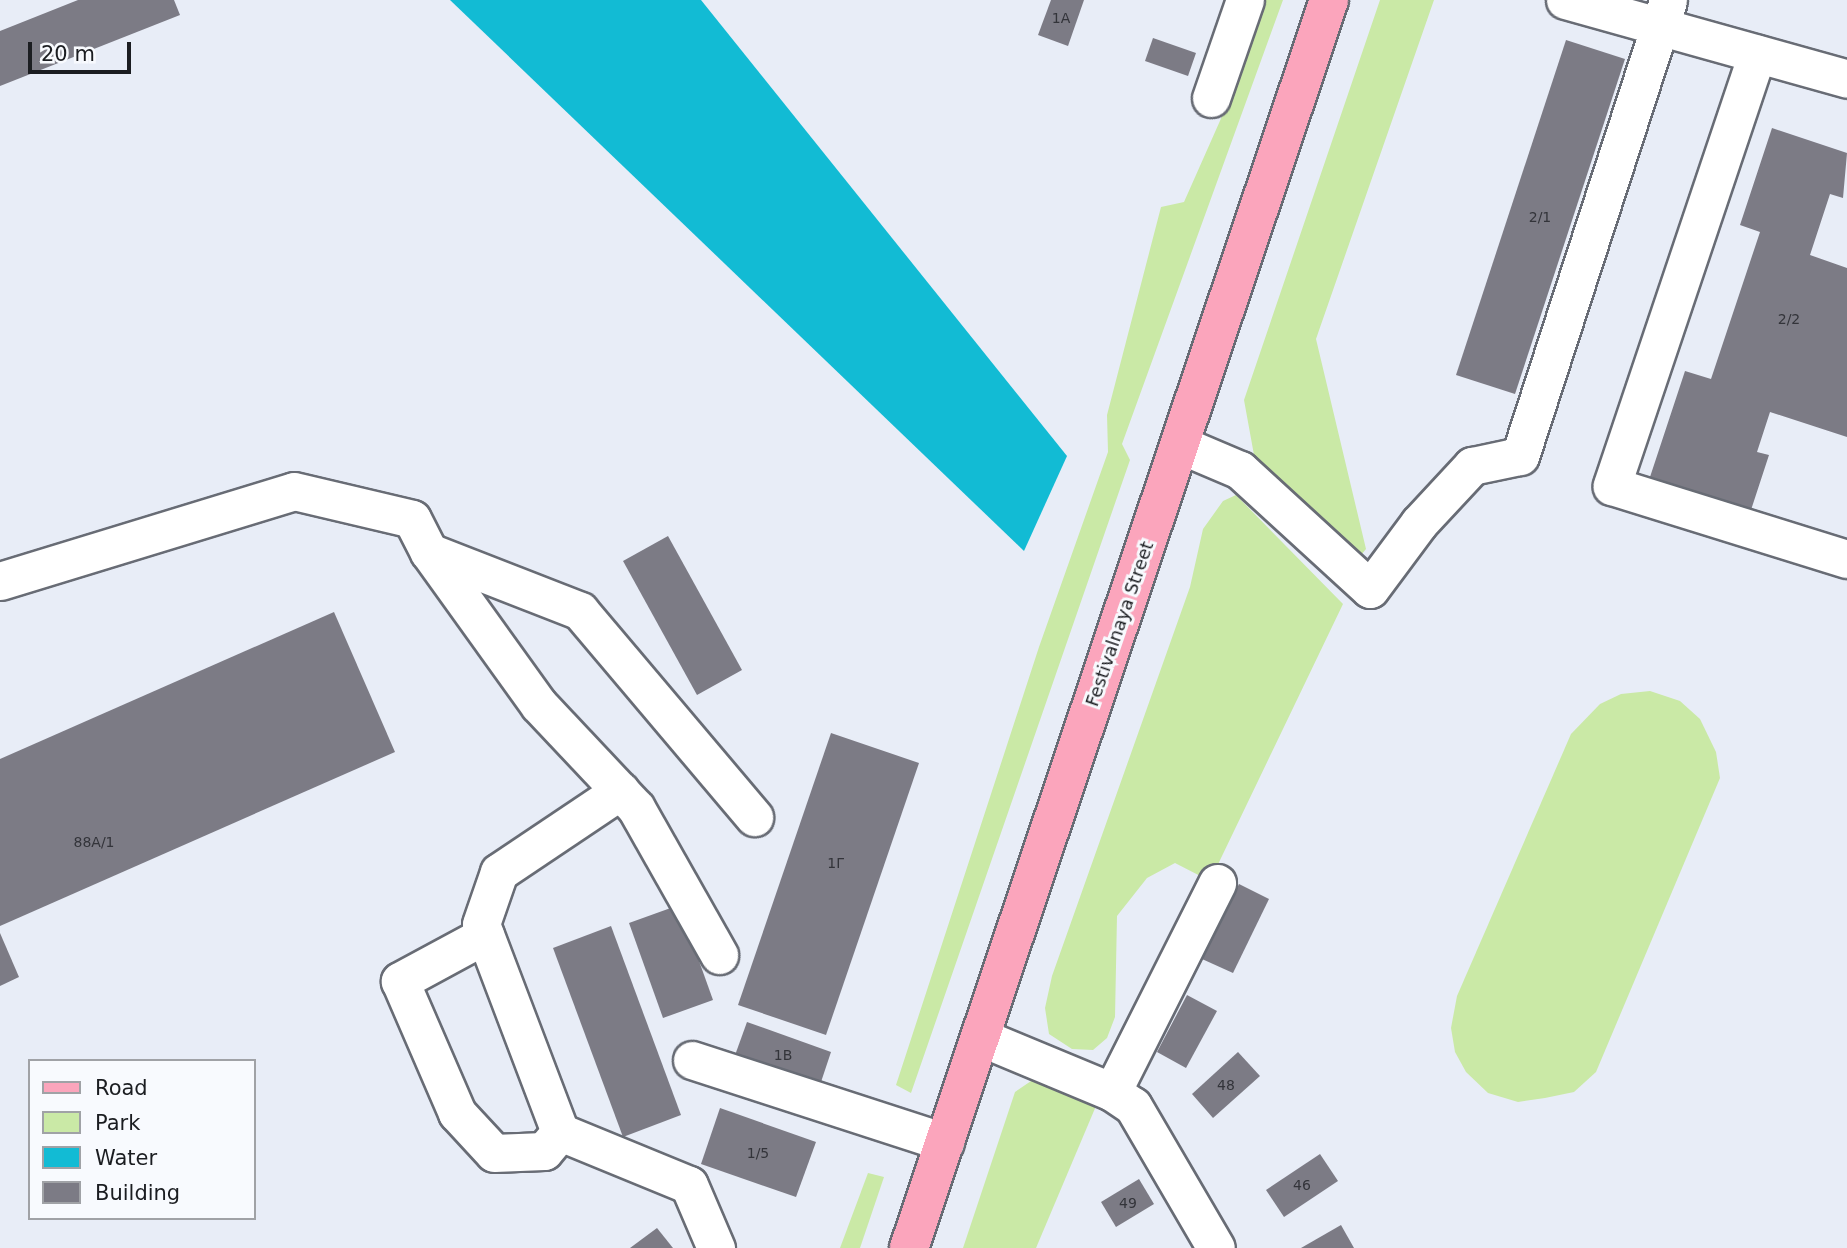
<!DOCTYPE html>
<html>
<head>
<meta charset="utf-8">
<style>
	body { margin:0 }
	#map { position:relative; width:1847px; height:1248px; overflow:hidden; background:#e8edf7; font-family:"DejaVu Sans",sans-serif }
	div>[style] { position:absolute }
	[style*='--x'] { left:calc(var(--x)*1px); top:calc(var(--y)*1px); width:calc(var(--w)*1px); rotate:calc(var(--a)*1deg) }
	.green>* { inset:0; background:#cae9a6 }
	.water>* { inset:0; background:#12bbd4 }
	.building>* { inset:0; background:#7c7b85 }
	.roads { filter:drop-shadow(2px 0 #686c75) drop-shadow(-2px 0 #686c75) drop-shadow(0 2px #686c75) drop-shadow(0 -2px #686c75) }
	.minor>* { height:37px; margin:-18.5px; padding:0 18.5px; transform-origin:18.5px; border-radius:18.5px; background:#fff }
	.major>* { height:38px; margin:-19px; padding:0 19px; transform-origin:19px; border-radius:19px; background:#fba5bc }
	span { translate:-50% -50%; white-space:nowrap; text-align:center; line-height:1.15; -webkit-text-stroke:6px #f8fafe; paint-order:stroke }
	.number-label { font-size:14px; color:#33343a }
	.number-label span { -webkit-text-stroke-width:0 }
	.street-label { font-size:18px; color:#1b1d21 }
	.legend { position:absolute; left:28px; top:1059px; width:228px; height:161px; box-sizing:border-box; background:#f8fafe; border:2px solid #a0a2a6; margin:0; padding:9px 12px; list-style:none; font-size:21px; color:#1b1d21 }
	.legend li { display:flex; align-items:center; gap:14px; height:35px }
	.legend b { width:35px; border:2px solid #a0a2a6 }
	.scale { position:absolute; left:28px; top:42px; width:103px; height:32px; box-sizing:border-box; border:4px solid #1b1d21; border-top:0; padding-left:9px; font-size:21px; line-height:24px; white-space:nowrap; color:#1b1d21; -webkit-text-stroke:5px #f8fafe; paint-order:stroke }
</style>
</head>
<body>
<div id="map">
	<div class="green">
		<div style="clip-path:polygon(1261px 0,1283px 0,1122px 444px,1130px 460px,911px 1093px,896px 1085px,1039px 647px,1108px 452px,1107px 415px,1161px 207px,1184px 202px,1227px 105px)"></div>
		<div style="clip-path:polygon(1380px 0,1434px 0,1316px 339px,1366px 549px,1361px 555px,1303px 513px,1254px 455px,1244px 400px)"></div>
		<div style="clip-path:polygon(1236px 495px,1343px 604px,1210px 881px,1175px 863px,1147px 878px,1117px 916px,1115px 1017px,1107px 1038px,1093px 1050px,1072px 1049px,1049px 1034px,1045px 1008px,1052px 976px,1190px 587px,1203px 529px,1223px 501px)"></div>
		<div style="clip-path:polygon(1650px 691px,1680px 701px,1700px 719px,1716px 752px,1720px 778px,1596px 1072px,1574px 1092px,1545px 1098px,1518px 1102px,1488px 1093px,1466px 1072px,1455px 1052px,1451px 1028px,1457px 996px,1571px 734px,1600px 704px,1621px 694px)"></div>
		<div style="clip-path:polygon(1034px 1079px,1096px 1106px,1036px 1248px,963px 1248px,1015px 1092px)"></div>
		<div style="clip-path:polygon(868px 1173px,884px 1177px,860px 1248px,840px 1248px)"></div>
	</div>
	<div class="water">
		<div style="clip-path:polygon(450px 0,701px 0,1067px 456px,1024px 551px)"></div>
	</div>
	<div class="building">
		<div style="clip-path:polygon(78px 0,174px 0,180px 15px,0 86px,0 31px)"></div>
		<div style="clip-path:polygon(1051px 0,1084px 0,1068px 46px,1038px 35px)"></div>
		<div style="clip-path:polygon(1153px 38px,1196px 53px,1188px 76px,1145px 61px)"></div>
		<div style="clip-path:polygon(1566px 40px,1625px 59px,1515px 394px,1456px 375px)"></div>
		<div style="clip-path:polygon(1772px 128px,1847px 153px,1843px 198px,1830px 194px,1810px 255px,1847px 268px,1847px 437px,1770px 412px,1757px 452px,1769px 455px,1751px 510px,1650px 477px,1685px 371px,1711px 379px,1760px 232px,1740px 225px)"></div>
		<div style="clip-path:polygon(668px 536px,742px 670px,697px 695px,623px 561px)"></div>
		<div style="clip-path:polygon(334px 612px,395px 752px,0 926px,0 759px)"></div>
		<div style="clip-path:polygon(831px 733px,919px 763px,826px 1035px,738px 1005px)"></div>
		<div style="clip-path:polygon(1239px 884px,1269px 899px,1233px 973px,1202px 959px)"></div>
		<div style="clip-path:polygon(679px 905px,713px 1000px,663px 1018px,629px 923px)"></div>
		<div style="clip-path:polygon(611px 926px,681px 1115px,623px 1137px,553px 948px)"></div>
		<div style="clip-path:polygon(0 933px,19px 977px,0 986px)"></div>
		<div style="clip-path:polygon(1187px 995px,1217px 1011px,1186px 1068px,1157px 1052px)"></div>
		<div style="clip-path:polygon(747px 1022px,831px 1052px,819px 1088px,734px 1058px)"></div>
		<div style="clip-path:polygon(1238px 1052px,1260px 1076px,1213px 1118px,1192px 1094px)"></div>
		<div style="clip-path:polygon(720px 1108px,816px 1142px,796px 1197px,701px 1164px)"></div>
		<div style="clip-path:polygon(1320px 1154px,1338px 1181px,1284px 1217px,1266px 1190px)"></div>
		<div style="clip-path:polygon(1139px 1179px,1154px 1204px,1116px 1227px,1101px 1202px)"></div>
		<div style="clip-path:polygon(1341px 1225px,1354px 1248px,1301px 1248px)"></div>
		<div style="clip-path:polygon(657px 1228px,673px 1248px,630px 1248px)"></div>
	</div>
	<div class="roads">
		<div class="minor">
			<div style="--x:1565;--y:0;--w:293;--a:15.6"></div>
			<div style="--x:1757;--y:54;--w:456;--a:108.6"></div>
			<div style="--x:1612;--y:486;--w:246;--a:17.3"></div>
			<div style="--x:1211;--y:98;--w:104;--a:-70.9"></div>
			<div style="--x:1181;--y:445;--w:64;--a:23"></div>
			<div style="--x:1240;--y:470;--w:176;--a:42.5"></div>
			<div style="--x:1370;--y:589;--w:82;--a:-53.4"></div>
			<div style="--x:1419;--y:523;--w:78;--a:-47.1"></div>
			<div style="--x:1472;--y:466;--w:49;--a:-11.8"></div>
			<div style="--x:1520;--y:456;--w:479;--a:-72"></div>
			<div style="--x:429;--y:552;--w:162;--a:21.3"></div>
			<div style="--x:580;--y:611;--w:270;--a:49.8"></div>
			<div style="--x:0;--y:581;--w:307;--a:-17"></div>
			<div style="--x:294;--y:491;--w:121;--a:13.3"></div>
			<div style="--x:412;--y:519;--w:37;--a:63"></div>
			<div style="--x:429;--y:552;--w:188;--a:54.3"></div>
			<div style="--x:539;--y:705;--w:141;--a:46.7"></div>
			<div style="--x:636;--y:808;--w:169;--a:60.5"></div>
			<div style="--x:485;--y:935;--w:97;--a:151.6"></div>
			<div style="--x:400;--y:981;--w:144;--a:66.6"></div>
			<div style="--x:457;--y:1113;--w:54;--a:47.2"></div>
			<div style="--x:494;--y:1153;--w:50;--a:-2.3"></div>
			<div style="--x:544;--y:1151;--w:25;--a:-50"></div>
			<div style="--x:560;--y:1132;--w:222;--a:-110.8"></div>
			<div style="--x:481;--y:924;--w:55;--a:-70.9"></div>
			<div style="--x:499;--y:872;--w:146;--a:-33.8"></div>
			<div style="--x:980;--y:1037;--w:143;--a:22.6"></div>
			<div style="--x:1112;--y:1092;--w:25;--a:34"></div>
			<div style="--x:1133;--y:1106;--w:164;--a:59.7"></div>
			<div style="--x:692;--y:1060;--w:266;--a:18"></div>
			<div style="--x:1112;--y:1092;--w:234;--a:-63.3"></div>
			<div style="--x:560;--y:1132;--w:139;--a:22.3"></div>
			<div style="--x:689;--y:1185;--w:69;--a:66.8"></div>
		</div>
		<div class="major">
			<div style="--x:909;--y:1248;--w:1317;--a:-71.4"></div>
		</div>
	</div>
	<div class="number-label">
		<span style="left:1061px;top:18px">1А</span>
		<span style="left:1540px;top:217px">2/1</span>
		<span style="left:1789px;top:319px">2/2</span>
		<span style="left:94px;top:842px">88А/1</span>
		<span style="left:836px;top:863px">1Г</span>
		<span style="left:783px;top:1055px">1В</span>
		<span style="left:1226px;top:1085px">48</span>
		<span style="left:758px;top:1153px">1/5</span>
		<span style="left:1302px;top:1185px">46</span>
		<span style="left:1128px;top:1203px">49</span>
	</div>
	<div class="street-label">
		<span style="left:1120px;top:624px;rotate:-71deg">Festivalnaya Street</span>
	</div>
	<ul class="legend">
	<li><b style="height:9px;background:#fba5bc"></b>Road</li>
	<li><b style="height:19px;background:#cae9a6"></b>Park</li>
	<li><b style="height:19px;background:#12bbd4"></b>Water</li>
	<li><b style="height:19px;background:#7c7b85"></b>Building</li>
	</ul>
	<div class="scale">20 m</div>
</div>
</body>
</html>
